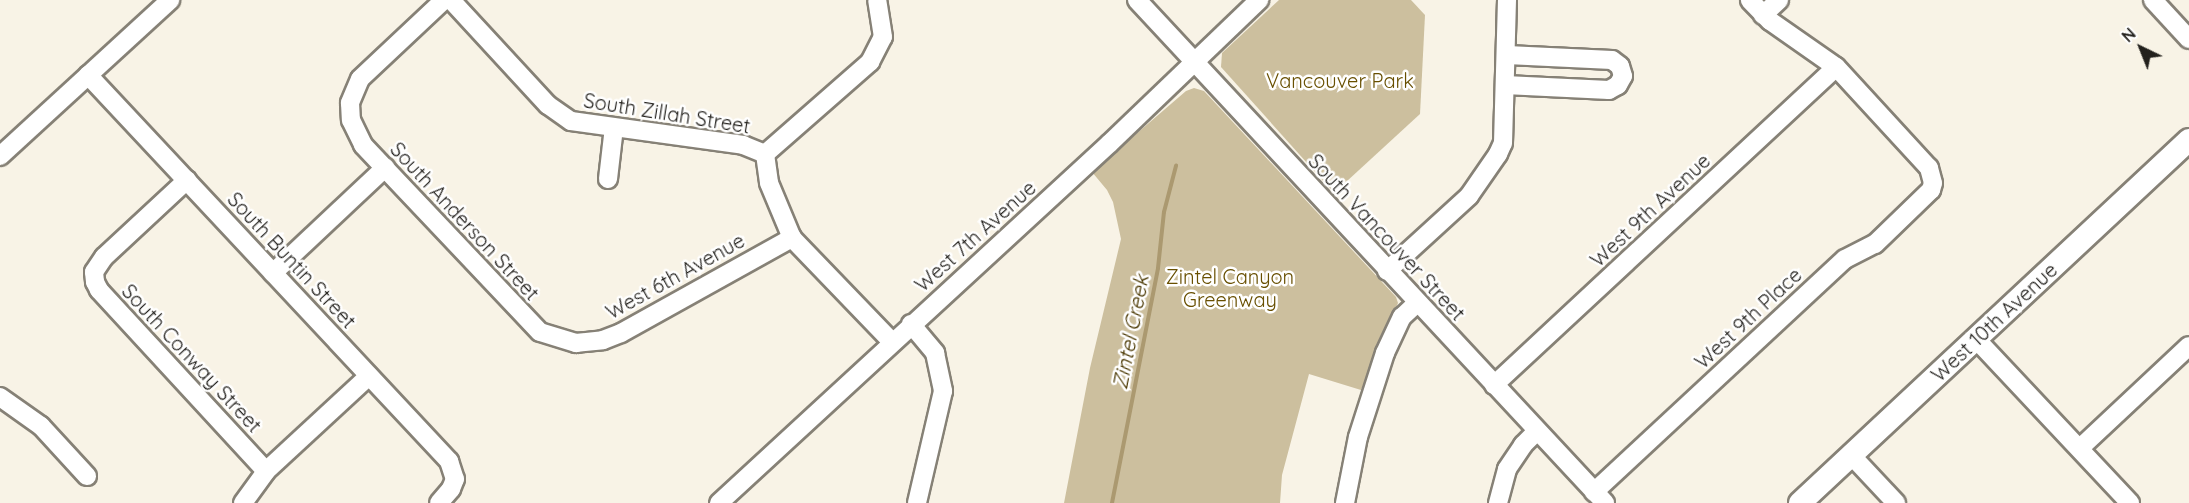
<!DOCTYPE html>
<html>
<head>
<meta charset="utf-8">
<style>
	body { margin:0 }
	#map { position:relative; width:2189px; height:503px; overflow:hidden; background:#f8f3e6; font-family:Quicksand,sans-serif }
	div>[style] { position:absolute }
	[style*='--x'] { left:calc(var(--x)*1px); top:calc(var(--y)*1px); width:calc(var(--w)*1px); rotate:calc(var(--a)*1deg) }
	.green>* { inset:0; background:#ccbf9e }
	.stream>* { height:4px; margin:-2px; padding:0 2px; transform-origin:2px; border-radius:2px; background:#ab9970 }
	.roads { filter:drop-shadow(2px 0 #868176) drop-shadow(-2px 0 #868176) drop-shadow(0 2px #868176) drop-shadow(0 -2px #868176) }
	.minor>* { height:18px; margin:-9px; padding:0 9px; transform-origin:9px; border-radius:9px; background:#fff }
	.major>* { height:22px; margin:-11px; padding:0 11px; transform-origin:11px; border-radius:11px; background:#fff }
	span { translate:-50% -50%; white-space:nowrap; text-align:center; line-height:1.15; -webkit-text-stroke:5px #fff; paint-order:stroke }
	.park-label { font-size:20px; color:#684f00 }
	.street-label { font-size:20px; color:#23211d }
	.water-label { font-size:21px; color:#4a3700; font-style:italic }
	.north { position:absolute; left:2111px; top:18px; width:60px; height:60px; -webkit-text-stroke:4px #fff; paint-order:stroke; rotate:317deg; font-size:16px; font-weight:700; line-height:24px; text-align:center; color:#23211d }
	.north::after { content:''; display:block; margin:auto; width:21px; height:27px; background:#23211d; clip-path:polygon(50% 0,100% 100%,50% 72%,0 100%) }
</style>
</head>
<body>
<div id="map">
	<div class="green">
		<div style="clip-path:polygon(1279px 0,1411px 0,1425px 15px,1420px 114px,1334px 193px,1221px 67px,1222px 53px)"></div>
		<div style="clip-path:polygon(1194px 88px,1204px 91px,1396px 297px,1398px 303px,1361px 390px,1309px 374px,1282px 475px,1280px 503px,1064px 503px,1090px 368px,1121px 239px,1113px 202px,1107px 190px,1092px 172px,1186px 91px)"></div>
	</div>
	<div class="stream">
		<div style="--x:1112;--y:503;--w:239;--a:-78.9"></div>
		<div style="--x:1158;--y:268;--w:56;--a:-83.9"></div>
		<div style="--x:1164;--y:212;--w:48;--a:-75.4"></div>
	</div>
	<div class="roads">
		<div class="minor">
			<div style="--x:444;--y:0;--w:115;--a:136.8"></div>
			<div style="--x:360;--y:79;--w:26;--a:113"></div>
			<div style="--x:350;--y:103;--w:17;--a:87"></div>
			<div style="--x:351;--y:120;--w:28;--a:64"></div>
			<div style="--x:363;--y:145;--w:257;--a:46.6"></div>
			<div style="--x:540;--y:332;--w:38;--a:17"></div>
			<div style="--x:576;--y:343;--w:27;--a:-6"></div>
			<div style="--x:603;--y:340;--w:19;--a:-21"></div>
			<div style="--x:621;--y:333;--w:196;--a:-29.1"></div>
			<div style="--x:451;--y:0;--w:143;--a:47.3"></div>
			<div style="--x:548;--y:105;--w:28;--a:35"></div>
			<div style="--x:571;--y:121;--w:174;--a:7.9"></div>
			<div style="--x:743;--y:145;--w:24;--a:22"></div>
			<div style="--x:765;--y:154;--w:29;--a:82"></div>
			<div style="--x:769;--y:183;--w:60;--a:67.3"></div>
			<div style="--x:792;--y:238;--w:144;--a:46.1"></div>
			<div style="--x:1137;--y:0;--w:687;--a:47.06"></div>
			<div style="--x:2153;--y:0;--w:53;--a:47.3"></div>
			<div style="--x:1763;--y:15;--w:22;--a:-43"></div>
			<div style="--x:88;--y:75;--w:529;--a:46.92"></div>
			<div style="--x:449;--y:461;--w:19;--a:72"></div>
			<div style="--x:455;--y:479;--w:11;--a:112"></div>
			<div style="--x:451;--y:489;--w:18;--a:131"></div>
			<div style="--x:1505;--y:85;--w:104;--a:2.8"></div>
			<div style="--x:1609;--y:90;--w:10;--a:-29"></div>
			<div style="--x:1618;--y:85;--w:10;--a:-61"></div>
			<div style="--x:1623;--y:76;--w:10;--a:-107"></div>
			<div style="--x:1620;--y:66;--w:10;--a:-143"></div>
			<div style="--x:1612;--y:60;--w:105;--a:-177.3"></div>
			<div style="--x:765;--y:154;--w:140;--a:-41.2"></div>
			<div style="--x:870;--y:62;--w:28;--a:-63"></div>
			<div style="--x:883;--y:37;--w:37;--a:-99"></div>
			<div style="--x:0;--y:156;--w:231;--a:-42.5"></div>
			<div style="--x:608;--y:179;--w:52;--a:-83.4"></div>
			<div style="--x:187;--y:180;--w:113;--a:137.1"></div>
			<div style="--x:104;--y:257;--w:18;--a:124"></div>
			<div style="--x:94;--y:272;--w:10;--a:84"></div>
			<div style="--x:95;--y:282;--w:9;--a:63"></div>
			<div style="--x:99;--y:290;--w:246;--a:47.3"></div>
			<div style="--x:1387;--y:271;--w:111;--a:-42.4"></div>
			<div style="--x:1469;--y:196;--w:51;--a:-55.4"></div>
			<div style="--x:1498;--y:154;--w:12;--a:-66"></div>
			<div style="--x:1503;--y:143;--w:143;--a:-88.4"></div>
			<div style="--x:273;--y:273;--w:154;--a:-43.2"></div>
			<div style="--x:911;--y:324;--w:38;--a:50"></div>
			<div style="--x:935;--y:353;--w:39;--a:78"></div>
			<div style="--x:943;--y:391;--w:115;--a:103.1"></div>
			<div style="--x:1976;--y:339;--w:225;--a:46.8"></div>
			<div style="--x:1494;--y:385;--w:467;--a:-42.9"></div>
			<div style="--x:0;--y:397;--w:50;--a:35.3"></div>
			<div style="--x:41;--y:426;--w:68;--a:47.4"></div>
			<div style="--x:2080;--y:448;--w:149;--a:-43.1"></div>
			<div style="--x:1851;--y:455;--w:66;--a:46.8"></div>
			<div style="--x:1594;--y:492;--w:342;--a:-42.9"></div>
			<div style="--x:1845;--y:259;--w:34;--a:-27"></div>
			<div style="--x:1875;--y:244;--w:78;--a:-44"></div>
			<div style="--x:1931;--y:190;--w:7;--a:-74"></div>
			<div style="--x:1933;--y:183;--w:16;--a:-105"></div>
			<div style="--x:1929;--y:168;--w:137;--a:-132.6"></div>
			<div style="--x:1836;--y:67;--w:80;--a:-145.1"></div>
			<div style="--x:1770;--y:21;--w:29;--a:-134"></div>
			<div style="--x:243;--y:503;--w:39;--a:-54"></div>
			<div style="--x:266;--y:471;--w:140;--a:-42.7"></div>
			<div style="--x:719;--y:503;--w:531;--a:-42.64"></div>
			<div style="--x:1110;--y:143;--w:207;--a:-43.8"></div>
			<div style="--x:1345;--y:503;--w:67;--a:-78.9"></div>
			<div style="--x:1358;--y:437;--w:88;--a:-72.2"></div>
			<div style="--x:1385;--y:353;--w:40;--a:-65"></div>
			<div style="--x:1402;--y:317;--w:21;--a:-43"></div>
			<div style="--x:1498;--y:503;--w:35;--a:-75"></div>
			<div style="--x:1507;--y:469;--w:29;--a:-56"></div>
			<div style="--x:1523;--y:445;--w:20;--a:-45"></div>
		</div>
		<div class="major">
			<div style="--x:1800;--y:503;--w:532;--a:-43.02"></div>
		</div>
	</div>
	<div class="park-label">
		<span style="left:1340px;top:80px">Vancouver Park</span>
		<span style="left:1230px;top:288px">Zintel Canyon<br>Greenway</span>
	</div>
	<div class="street-label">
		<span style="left:667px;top:113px;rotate:9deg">South Zillah Street</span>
		<span style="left:1650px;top:210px;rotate:-43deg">West 9th Avenue</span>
		<span style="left:465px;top:221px;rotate:47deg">South Anderson Street</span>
		<span style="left:975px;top:236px;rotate:-42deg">West 7th Avenue</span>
		<span style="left:1387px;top:237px;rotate:47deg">South Vancouver Street</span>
		<span style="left:292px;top:260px;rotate:47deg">South Buntin Street</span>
		<span style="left:675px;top:276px;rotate:-29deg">West 6th Avenue</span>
		<span style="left:1748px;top:318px;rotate:-43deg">West 9th Place</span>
		<span style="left:1994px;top:322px;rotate:-43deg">West 10th Avenue</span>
		<span style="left:192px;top:358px;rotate:47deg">South Conway Street</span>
	</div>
	<div class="water-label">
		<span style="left:1130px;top:332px;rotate:-79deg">Zintel Creek</span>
	</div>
	<div class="north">N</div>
</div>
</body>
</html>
